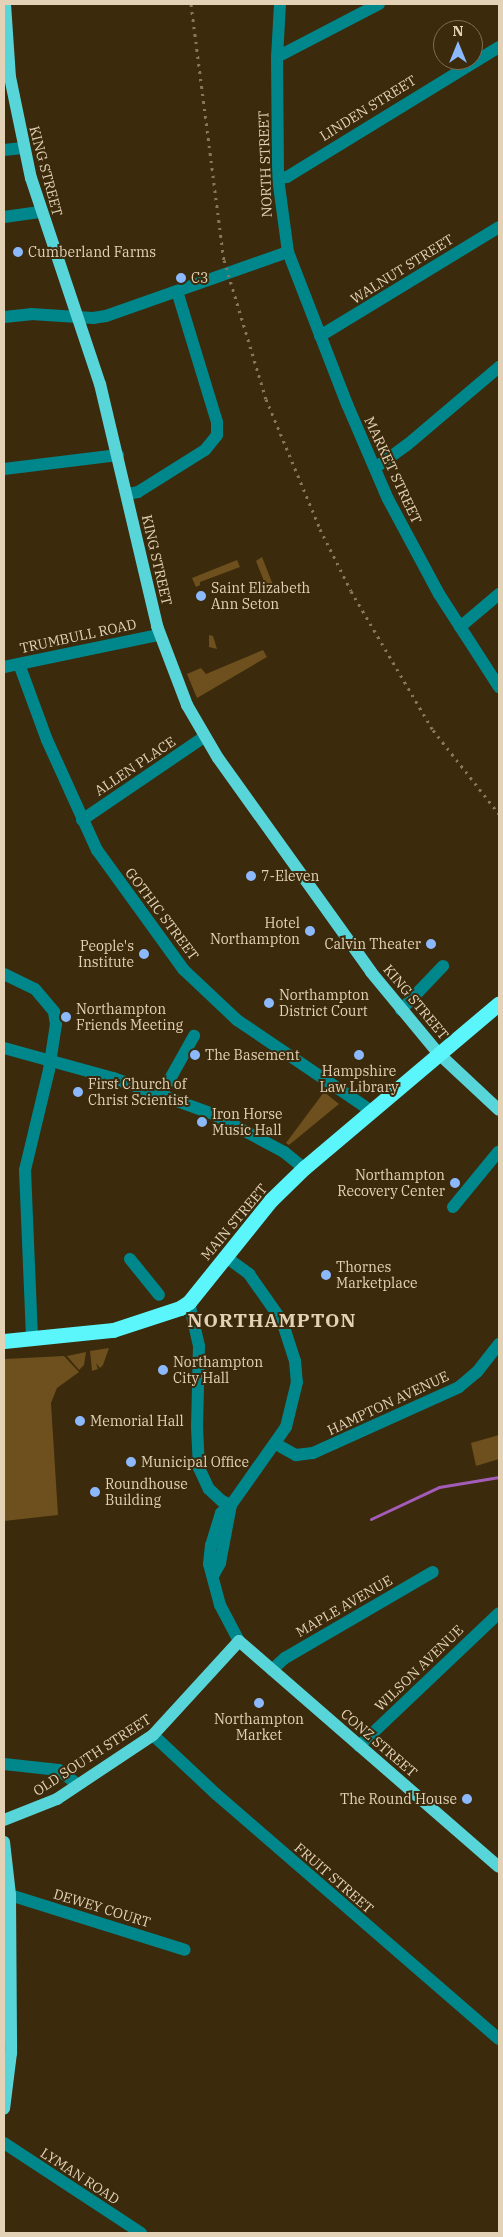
<!DOCTYPE html>
<html>
<head>
<meta charset="utf-8">
<style>
	body { margin:0 }
	#map { position:relative; width:503px; height:2237px; overflow:hidden; background:#3b2a0c; font-family:"IBM Plex Serif",serif }
	div>[style] { position:absolute }
	[style*='--x'] { left:calc(var(--x)*1px); top:calc(var(--y)*1px); width:calc(var(--w)*1px); rotate:calc(var(--a)*1deg) }
	.green>* { inset:0; background:#6d501d }
	.stream>* { height:3px; margin:-1.5px; padding:0 1.5px; transform-origin:1.5px; border-radius:1.5px; background:#a45cb9 }
	.minor>* { height:12px; margin:-6px; padding:0 6px; transform-origin:6px; border-radius:6px; background:#00878b }
	.major>* { height:12px; margin:-6px; padding:0 6px; transform-origin:6px; border-radius:6px; background:#58d5d9 }
	.highway>* { height:15px; margin:-7.5px; padding:0 7.5px; transform-origin:7.5px; border-radius:7.5px; background:#5af6fb }
	.rail>* { height:3px; margin-top:-1.5px; transform-origin:0; background:repeating-linear-gradient(90deg,#88775a 0 2.5px,transparent 0 7.5px) }
	.dots>* { width:14px; height:14px; translate:-50% -50%; box-sizing:border-box; border:2px solid #3b2a0c; border-radius:50% }
	span { translate:-50% -50%; white-space:nowrap; text-align:center; line-height:1.15; -webkit-text-stroke:4px #3b2a0c; paint-order:stroke }
	.street-label { font-size:14px; color:#e4d2b6 }
	.poi-label { font-size:14px; color:#e4d2b6 }
	.left { translate:0 -50%; text-align:left }
	.right { translate:-100% -50%; text-align:right }
	.district-label { font-size:19px; color:#e4d2b6; font-weight:700; letter-spacing:1px }
	.frame { position:absolute; inset:0; border:5px solid #e4d2b6; pointer-events:none }
	.north { position:absolute; left:433px; top:20px; width:50px; height:50px; box-sizing:border-box; background:#3b2a0c; border:1px solid #7f6d50; border-radius:50%; rotate:0deg; font-size:14px; font-weight:700; line-height:20px; text-align:center; color:#e4d2b6 }
	.north::after { content:''; display:block; margin:auto; width:18px; height:22px; background:#8cb9fc; clip-path:polygon(50% 0,100% 100%,50% 72%,0 100%) }
</style>
</head>
<body>
<div id="map">
	<div class="green">
		<div style="clip-path:polygon(262px 557px,273px 585px,250px 595px,249px 591px,266px 586px,256px 561px)"></div>
		<div style="clip-path:polygon(237px 560px,240px 567px,200px 582px,200px 585px,196px 587px,192px 578px)"></div>
		<div style="clip-path:polygon(209px 635px,213px 636px,217px 649px,209px 647px)"></div>
		<div style="clip-path:polygon(263px 650px,267px 657px,197px 698px,187px 674px,201px 668px,206px 674px)"></div>
		<div style="clip-path:polygon(324px 1092px,339px 1104px,289px 1145px,286px 1143px)"></div>
		<div style="clip-path:polygon(109px 1348px,103px 1365px,100px 1368px,96px 1363px,98px 1369px,92px 1371px,90px 1351px)"></div>
		<div style="clip-path:polygon(86px 1352px,84px 1365px,79px 1370px,67px 1356px)"></div>
		<div style="clip-path:polygon(64px 1356px,79px 1372px,57px 1388px,51px 1403px,58px 1515px,4px 1521px,5px 1359px)"></div>
		<div style="clip-path:polygon(499px 1435px,499px 1459px,476px 1466px,471px 1443px)"></div>
	</div>
	<div class="stream">
		<div style="--x:371;--y:1519;--w:75;--a:-25.2"></div>
		<div style="--x:439;--y:1487;--w:61;--a:-9.5"></div>
	</div>
	<div class="minor">
		<div style="--x:280;--y:4;--w:53;--a:93.2"></div>
		<div style="--x:277;--y:57;--w:121;--a:89.5"></div>
		<div style="--x:278;--y:178;--w:75;--a:82.3"></div>
		<div style="--x:288;--y:252;--w:163;--a:68.8"></div>
		<div style="--x:347;--y:404;--w:103;--a:66.7"></div>
		<div style="--x:388;--y:499;--w:108;--a:61.8"></div>
		<div style="--x:439;--y:594;--w:111;--a:57.2"></div>
		<div style="--x:277;--y:57;--w:115;--a:-27.5"></div>
		<div style="--x:4;--y:150;--w:19;--a:-6"></div>
		<div style="--x:278;--y:178;--w:9;--a:-6"></div>
		<div style="--x:287;--y:177;--w:249;--a:-31.5"></div>
		<div style="--x:4;--y:217;--w:36;--a:-8"></div>
		<div style="--x:4;--y:317;--w:27;--a:-6"></div>
		<div style="--x:31;--y:314;--w:62;--a:3.7"></div>
		<div style="--x:93;--y:318;--w:13;--a:-9"></div>
		<div style="--x:106;--y:316;--w:193;--a:-19.4"></div>
		<div style="--x:320;--y:336;--w:210;--a:-31.3"></div>
		<div style="--x:375;--y:468;--w:39;--a:-36"></div>
		<div style="--x:407;--y:445;--w:121;--a:-40.3"></div>
		<div style="--x:4;--y:469;--w:115;--a:-7"></div>
		<div style="--x:127;--y:494;--w:11;--a:-10"></div>
		<div style="--x:138;--y:492;--w:79;--a:-32.1"></div>
		<div style="--x:205;--y:450;--w:19;--a:-51"></div>
		<div style="--x:217;--y:435;--w:13;--a:-90"></div>
		<div style="--x:217;--y:422;--w:137;--a:-107"></div>
		<div style="--x:460;--y:627;--w:51;--a:-40.2"></div>
		<div style="--x:19;--y:664;--w:81;--a:69.8"></div>
		<div style="--x:47;--y:740;--w:121;--a:65.6"></div>
		<div style="--x:97;--y:850;--w:148;--a:54.1"></div>
		<div style="--x:184;--y:970;--w:73;--a:43.3"></div>
		<div style="--x:237;--y:1020;--w:161;--a:34.1"></div>
		<div style="--x:4;--y:667;--w:158;--a:-11.7"></div>
		<div style="--x:82;--y:820;--w:148;--a:-34.2"></div>
		<div style="--x:4;--y:974;--w:34;--a:26"></div>
		<div style="--x:35;--y:989;--w:30;--a:50"></div>
		<div style="--x:54;--y:1012;--w:12;--a:81"></div>
		<div style="--x:56;--y:1024;--w:47;--a:98.7"></div>
		<div style="--x:49;--y:1070;--w:103;--a:103.5"></div>
		<div style="--x:25;--y:1170;--w:169;--a:87.6"></div>
		<div style="--x:401;--y:1010;--w:61;--a:-46.3"></div>
		<div style="--x:4;--y:1048;--w:113;--a:15.4"></div>
		<div style="--x:113;--y:1078;--w:106;--a:19.8"></div>
		<div style="--x:213;--y:1114;--w:81;--a:28.2"></div>
		<div style="--x:284;--y:1152;--w:26;--a:39"></div>
		<div style="--x:161;--y:1095;--w:68;--a:-60.8"></div>
		<div style="--x:453;--y:1207;--w:72;--a:-50.6"></div>
		<div style="--x:226;--y:1257;--w:29;--a:36"></div>
		<div style="--x:249;--y:1274;--w:57;--a:54.9"></div>
		<div style="--x:282;--y:1321;--w:42;--a:72"></div>
		<div style="--x:295;--y:1361;--w:21;--a:85"></div>
		<div style="--x:297;--y:1382;--w:46;--a:103.7"></div>
		<div style="--x:286;--y:1427;--w:95;--a:125.2"></div>
		<div style="--x:231;--y:1505;--w:13;--a:141"></div>
		<div style="--x:221;--y:1513;--w:34;--a:107"></div>
		<div style="--x:211;--y:1545;--w:19;--a:96"></div>
		<div style="--x:209;--y:1564;--w:42;--a:75"></div>
		<div style="--x:220;--y:1605;--w:41;--a:62.2"></div>
		<div style="--x:130;--y:1259;--w:46;--a:51.1"></div>
		<div style="--x:189;--y:1302;--w:45;--a:77.2"></div>
		<div style="--x:199;--y:1346;--w:81;--a:91.4"></div>
		<div style="--x:197;--y:1427;--w:41;--a:87.2"></div>
		<div style="--x:199;--y:1468;--w:23;--a:65"></div>
		<div style="--x:209;--y:1489;--w:18;--a:43"></div>
		<div style="--x:222;--y:1501;--w:10;--a:24"></div>
		<div style="--x:276;--y:1444;--w:23;--a:29"></div>
		<div style="--x:296;--y:1455;--w:17;--a:-7"></div>
		<div style="--x:313;--y:1453;--w:160;--a:-24.3"></div>
		<div style="--x:459;--y:1387;--w:23;--a:-40"></div>
		<div style="--x:477;--y:1372;--w:36;--a:-52"></div>
		<div style="--x:214;--y:1574;--w:13;--a:-61"></div>
		<div style="--x:220;--y:1563;--w:59;--a:-79.3"></div>
		<div style="--x:272;--y:1670;--w:18;--a:-43"></div>
		<div style="--x:285;--y:1658;--w:171;--a:-30.2"></div>
		<div style="--x:153;--y:1735;--w:86;--a:43.1"></div>
		<div style="--x:216;--y:1794;--w:374;--a:40.9"></div>
		<div style="--x:359;--y:1746;--w:193;--a:-43.5"></div>
		<div style="--x:4;--y:1764;--w:55;--a:6.2"></div>
		<div style="--x:59;--y:1770;--w:24;--a:38"></div>
		<div style="--x:10;--y:1895;--w:183;--a:17.4"></div>
		<div style="--x:4;--y:2143;--w:164;--a:33.3"></div>
	</div>
	<div class="major">
		<div style="--x:5;--y:4;--w:73;--a:86.1"></div>
		<div style="--x:10;--y:77;--w:103;--a:78.3"></div>
		<div style="--x:31;--y:178;--w:217;--a:71.5"></div>
		<div style="--x:100;--y:384;--w:249;--a:76.7"></div>
		<div style="--x:157;--y:626;--w:85;--a:69.2"></div>
		<div style="--x:187;--y:705;--w:61;--a:59.7"></div>
		<div style="--x:218;--y:758;--w:263;--a:54.4"></div>
		<div style="--x:371;--y:972;--w:105;--a:50.4"></div>
		<div style="--x:438;--y:1053;--w:83;--a:43.1"></div>
		<div style="--x:4;--y:1820;--w:57;--a:-21.6"></div>
		<div style="--x:57;--y:1799;--w:115;--a:-33.7"></div>
		<div style="--x:153;--y:1735;--w:127;--a:-47.5"></div>
		<div style="--x:239;--y:1641;--w:344;--a:41"></div>
		<div style="--x:4;--y:1842;--w:53;--a:83.5"></div>
		<div style="--x:10;--y:1895;--w:158;--a:89.6"></div>
		<div style="--x:11;--y:2053;--w:56;--a:97.1"></div>
	</div>
	<div class="highway">
		<div style="--x:4;--y:1341;--w:110;--a:-5.8"></div>
		<div style="--x:113;--y:1330;--w:71;--a:-18.2"></div>
		<div style="--x:180;--y:1308;--w:11;--a:-34"></div>
		<div style="--x:189;--y:1302;--w:131;--a:-51.2"></div>
		<div style="--x:271;--y:1200;--w:46;--a:-44.1"></div>
		<div style="--x:304;--y:1168;--w:255;--a:-40.2"></div>
	</div>
	<div class="rail">
		<div style="--x:191;--y:4;--w:258;--a:82.7"></div>
		<div style="--x:224;--y:260;--w:145;--a:73.2"></div>
		<div style="--x:266;--y:399;--w:141;--a:67.4"></div>
		<div style="--x:320;--y:529;--w:69;--a:63.4"></div>
		<div style="--x:351;--y:591;--w:161;--a:59.5"></div>
		<div style="--x:433;--y:730;--w:107;--a:51.8"></div>
	</div>
	<div class="dots">
		<div style="left:18px;top:252px;background:#8cb9fc"></div>
		<div style="left:181px;top:278px;background:#8cb9fc"></div>
		<div style="left:201px;top:596px;background:#8cb9fc"></div>
		<div style="left:251px;top:876px;background:#8cb9fc"></div>
		<div style="left:310px;top:931px;background:#8cb9fc"></div>
		<div style="left:431px;top:944px;background:#8cb9fc"></div>
		<div style="left:144px;top:954px;background:#8cb9fc"></div>
		<div style="left:269px;top:1003px;background:#8cb9fc"></div>
		<div style="left:66px;top:1017px;background:#8cb9fc"></div>
		<div style="left:195px;top:1055px;background:#8cb9fc"></div>
		<div style="left:359px;top:1055px;background:#8cb9fc"></div>
		<div style="left:78px;top:1092px;background:#8cb9fc"></div>
		<div style="left:202px;top:1122px;background:#8cb9fc"></div>
		<div style="left:455px;top:1183px;background:#8cb9fc"></div>
		<div style="left:326px;top:1275px;background:#8cb9fc"></div>
		<div style="left:163px;top:1370px;background:#8cb9fc"></div>
		<div style="left:80px;top:1421px;background:#8cb9fc"></div>
		<div style="left:131px;top:1462px;background:#8cb9fc"></div>
		<div style="left:95px;top:1492px;background:#8cb9fc"></div>
		<div style="left:259px;top:1703px;background:#8cb9fc"></div>
		<div style="left:467px;top:1799px;background:#8cb9fc"></div>
	</div>
	<div class="street-label">
		<span style="left:368px;top:108px;rotate:-32deg">LINDEN STREET</span>
		<span style="left:265px;top:164px;rotate:-92deg">NORTH STREET</span>
		<span style="left:46px;top:171px;rotate:75deg">KING STREET</span>
		<span style="left:402px;top:269px;rotate:-32deg">WALNUT STREET</span>
		<span style="left:393px;top:470px;rotate:65deg">MARKET STREET</span>
		<span style="left:157px;top:560px;rotate:77deg">KING STREET</span>
		<span style="left:78px;top:636px;rotate:-12deg">TRUMBULL ROAD</span>
		<span style="left:135px;top:766px;rotate:-34deg">ALLEN PLACE</span>
		<span style="left:162px;top:914px;rotate:53deg">GOTHIC STREET</span>
		<span style="left:416px;top:1002px;rotate:50deg">KING STREET</span>
		<span style="left:234px;top:1222px;rotate:-50deg">MAIN STREET</span>
		<span style="left:388px;top:1403px;rotate:-25deg">HAMPTON AVENUE</span>
		<span style="left:344px;top:1606px;rotate:-30deg">MAPLE AVENUE</span>
		<span style="left:419px;top:1668px;rotate:-44deg">WILSON AVENUE</span>
		<span style="left:379px;top:1743px;rotate:41deg">CONZ STREET</span>
		<span style="left:92px;top:1755px;rotate:-33deg">OLD SOUTH STREET</span>
		<span style="left:334px;top:1878px;rotate:41deg">FRUIT STREET</span>
		<span style="left:102px;top:1908px;rotate:17deg">DEWEY COURT</span>
		<span style="left:80px;top:2176px;rotate:33deg">LYMAN ROAD</span>
	</div>
	<div class="poi-label">
		<span class="left" style="left:28px;top:252px">Cumberland Farms</span>
		<span class="left" style="left:191px;top:278px">C3</span>
		<span class="left" style="left:211px;top:596px">Saint Elizabeth<br>Ann Seton</span>
		<span class="left" style="left:261px;top:876px">7-Eleven</span>
		<span class="right" style="left:300px;top:931px">Hotel<br>Northampton</span>
		<span class="right" style="left:421px;top:944px">Calvin Theater</span>
		<span class="right" style="left:134px;top:954px">People's<br>Institute</span>
		<span class="left" style="left:279px;top:1003px">Northampton<br>District Court</span>
		<span class="left" style="left:76px;top:1017px">Northampton<br>Friends Meeting</span>
		<span class="left" style="left:205px;top:1055px">The Basement</span>
		<span style="left:359px;top:1079px">Hampshire<br>Law Library</span>
		<span class="left" style="left:88px;top:1092px">First Church of<br>Christ Scientist</span>
		<span class="left" style="left:212px;top:1122px">Iron Horse<br>Music Hall</span>
		<span class="right" style="left:445px;top:1183px">Northampton<br>Recovery Center</span>
		<span class="left" style="left:336px;top:1275px">Thornes<br>Marketplace</span>
		<span class="left" style="left:173px;top:1370px">Northampton<br>City Hall</span>
		<span class="left" style="left:90px;top:1421px">Memorial Hall</span>
		<span class="left" style="left:141px;top:1462px">Municipal Office</span>
		<span class="left" style="left:105px;top:1492px">Roundhouse<br>Building</span>
		<span style="left:259px;top:1727px">Northampton<br>Market</span>
		<span class="right" style="left:457px;top:1799px">The Round House</span>
	</div>
	<div class="district-label">
		<span style="left:272px;top:1321px">NORTHAMPTON</span>
	</div>
	<div class="frame"></div>
	<div class="north">N</div>
</div>
</body>
</html>
